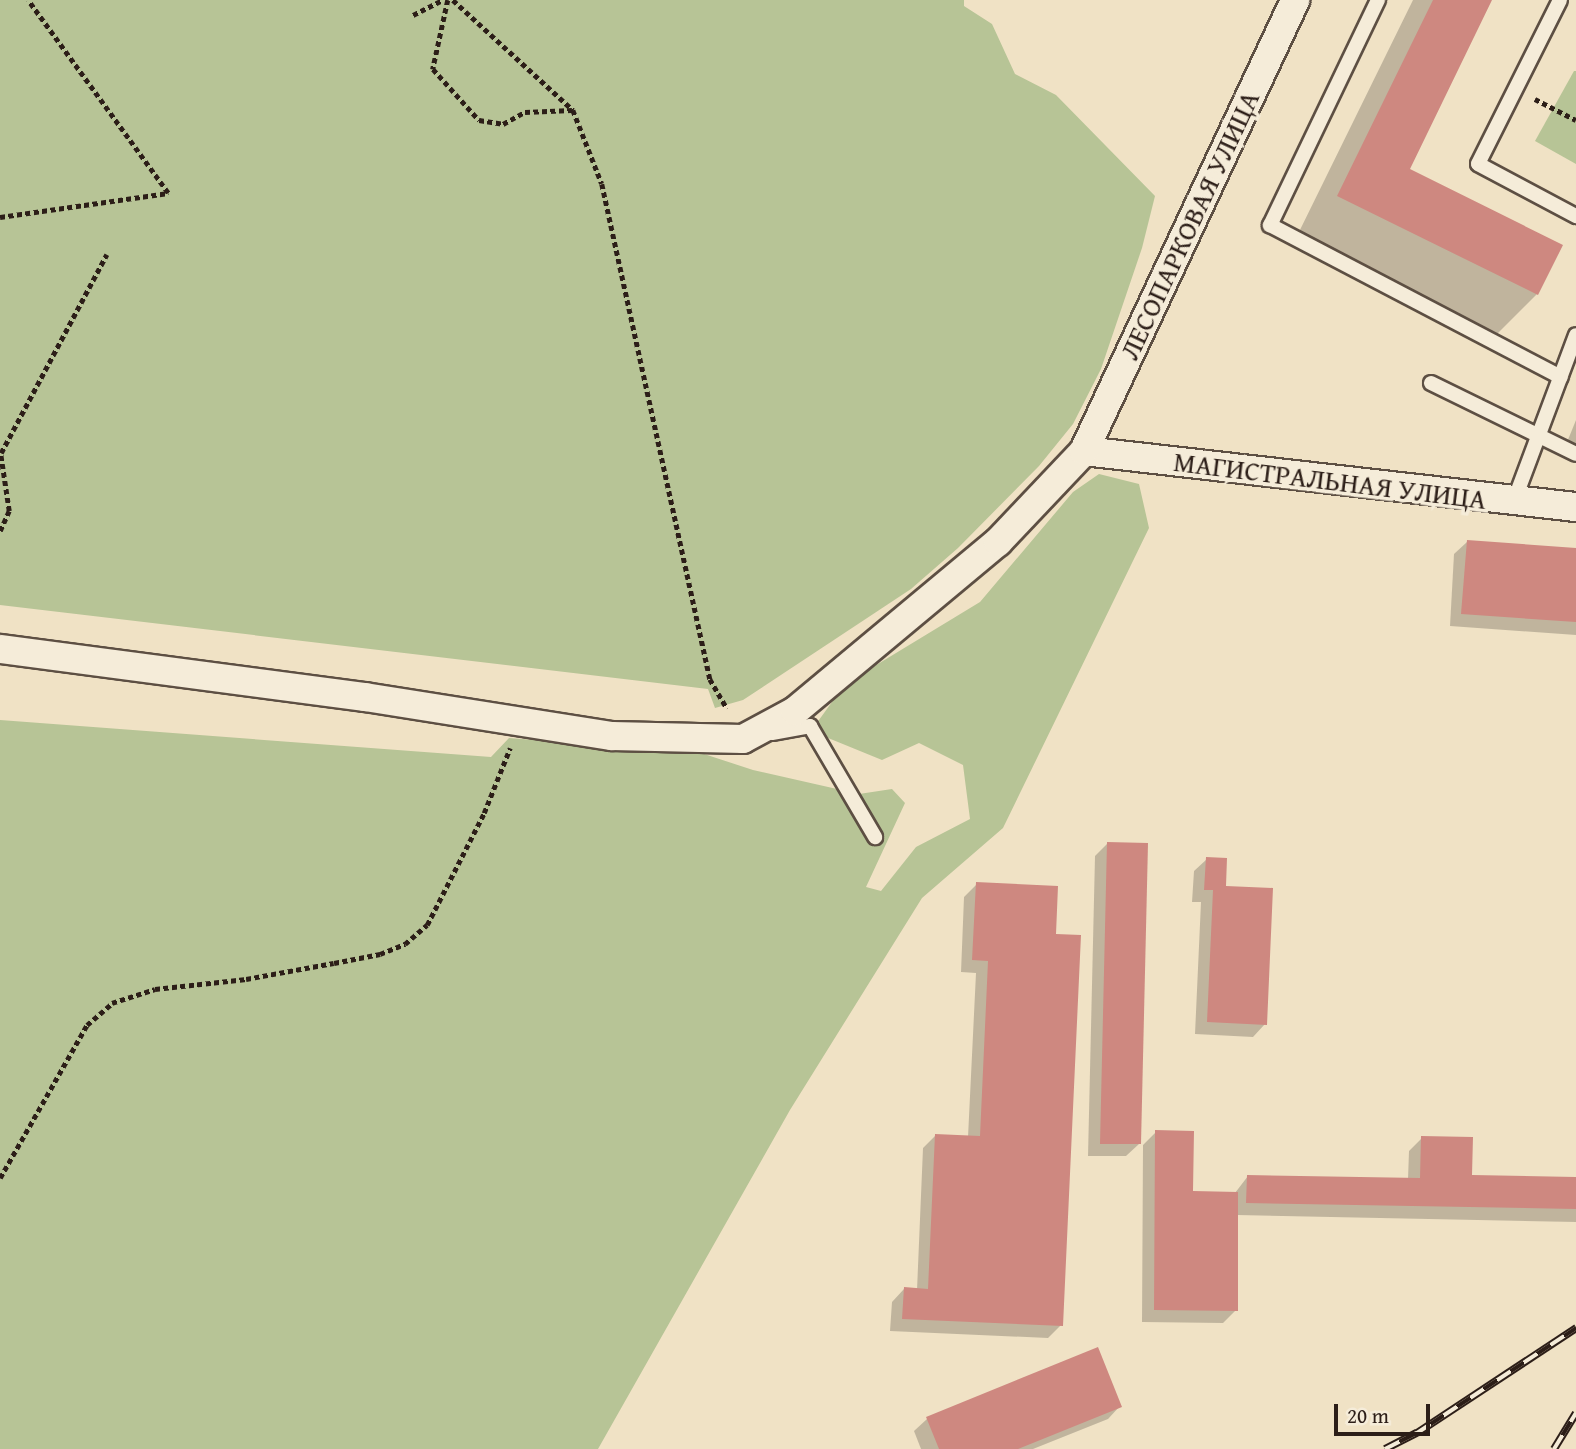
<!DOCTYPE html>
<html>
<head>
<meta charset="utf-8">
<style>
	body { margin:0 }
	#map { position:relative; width:1576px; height:1449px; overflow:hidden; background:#f0e2c5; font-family:"Gentium Book Plus",serif }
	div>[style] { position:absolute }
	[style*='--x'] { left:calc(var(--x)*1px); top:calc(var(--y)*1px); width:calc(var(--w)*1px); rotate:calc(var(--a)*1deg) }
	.green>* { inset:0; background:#b7c496 }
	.shadow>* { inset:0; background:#0003 }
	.building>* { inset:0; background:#ce8880 }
	.path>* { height:4.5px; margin-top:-2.25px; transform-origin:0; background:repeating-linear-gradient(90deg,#2c1e18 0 5px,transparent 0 8.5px) }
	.roads { filter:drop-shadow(2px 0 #5d4f43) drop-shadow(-2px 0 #5d4f43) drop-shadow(0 2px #5d4f43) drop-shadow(0 -2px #5d4f43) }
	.lane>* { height:14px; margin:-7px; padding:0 7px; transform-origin:7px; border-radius:7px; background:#f5ecd9 }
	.street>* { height:28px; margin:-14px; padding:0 14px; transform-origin:14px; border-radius:14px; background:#f5ecd9 }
	.rail>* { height:8px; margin-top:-4px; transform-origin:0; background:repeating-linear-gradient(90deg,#f5ecd9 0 16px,#2c1e18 0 32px); box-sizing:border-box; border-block:2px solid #2c1e18 }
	span { translate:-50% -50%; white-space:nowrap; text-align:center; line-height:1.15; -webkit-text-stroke:7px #f5ecd9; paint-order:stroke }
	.street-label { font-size:28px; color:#2c1e18 }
	.scale { position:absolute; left:1334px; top:1404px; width:96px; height:32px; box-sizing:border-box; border:4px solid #2c1e18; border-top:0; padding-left:9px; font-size:21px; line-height:24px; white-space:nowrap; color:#2c1e18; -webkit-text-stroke:5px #f5ecd9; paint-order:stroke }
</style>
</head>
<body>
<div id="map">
	<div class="green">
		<div style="clip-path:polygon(0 0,964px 0,964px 6px,992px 24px,1015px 74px,1056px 95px,1155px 196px,1142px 248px,1101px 369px,1073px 424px,1039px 466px,958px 548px,911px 589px,743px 700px,715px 708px,708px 689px,0 605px)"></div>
		<div style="clip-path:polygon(1574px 71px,1576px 71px,1576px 164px,1535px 141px)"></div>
		<div style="clip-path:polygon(1099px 474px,1139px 484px,1149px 528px,1003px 828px,922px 898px,790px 1110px,598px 1449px,0 1449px,0 720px,491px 757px,509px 738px,701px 753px,753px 770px,859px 794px,892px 789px,905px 803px,866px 887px,881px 891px,916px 847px,970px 819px,963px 765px,919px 743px,882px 760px,811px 731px,845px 684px,980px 602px,1073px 492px)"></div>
	</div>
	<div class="shadow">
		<div style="clip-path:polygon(1413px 0,1490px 0,1407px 170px,1537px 294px,1495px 336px,1296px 238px)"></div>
		<div style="clip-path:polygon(1576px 420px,1576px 457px,1563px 452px)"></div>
		<div style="clip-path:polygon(1467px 542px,1576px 549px,1576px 635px,1450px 626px,1454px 554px)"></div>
		<div style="clip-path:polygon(1107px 844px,1139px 1144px,1126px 1156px,1088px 1156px,1095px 856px)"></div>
		<div style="clip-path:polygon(1207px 859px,1224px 888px,1265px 1024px,1253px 1037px,1195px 1034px,1201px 902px,1192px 902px,1194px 871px)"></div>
		<div style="clip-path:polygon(977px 884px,1054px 935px,1061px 1325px,1048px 1338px,890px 1331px,892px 1302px,904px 1289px,917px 1290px,923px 1148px,936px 1135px,968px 1137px,976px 973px,961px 972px,964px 897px)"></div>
		<div style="clip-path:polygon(1156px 1132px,1191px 1193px,1235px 1193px,1248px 1176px,1408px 1179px,1409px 1151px,1422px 1138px,1471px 1177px,1576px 1179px,1576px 1222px,1237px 1215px,1236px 1310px,1223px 1323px,1142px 1322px,1143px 1145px)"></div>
		<div style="clip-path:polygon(1120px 1406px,1108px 1419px,1033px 1449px,921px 1449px,914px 1431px,927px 1419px)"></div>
	</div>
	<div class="building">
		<div style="clip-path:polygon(1433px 0,1492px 0,1410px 169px,1563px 245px,1538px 295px,1337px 196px)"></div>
		<div style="clip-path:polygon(1467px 540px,1576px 548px,1576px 622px,1461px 614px)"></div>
		<div style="clip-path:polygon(1107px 842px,1148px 843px,1141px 1144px,1100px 1144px)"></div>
		<div style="clip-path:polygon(1206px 857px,1227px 858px,1226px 886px,1273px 888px,1267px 1025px,1207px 1022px,1213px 890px,1204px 890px)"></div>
		<div style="clip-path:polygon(976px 882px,1058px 886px,1056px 934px,1081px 935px,1063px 1326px,902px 1319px,904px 1287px,928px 1289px,935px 1134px,980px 1136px,988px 961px,972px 960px)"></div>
		<div style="clip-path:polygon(1155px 1130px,1194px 1131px,1193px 1191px,1238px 1192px,1238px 1311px,1154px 1310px)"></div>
		<div style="clip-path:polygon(1421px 1136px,1473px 1137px,1472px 1175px,1576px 1177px,1576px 1209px,1246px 1203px,1247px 1175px,1420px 1178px)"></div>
		<div style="clip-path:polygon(1098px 1347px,1122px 1407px,1018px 1449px,939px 1449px,926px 1417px)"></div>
	</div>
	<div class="path">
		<div style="--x:448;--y:0;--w:71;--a:102.3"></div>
		<div style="--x:433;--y:69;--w:69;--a:48"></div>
		<div style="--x:479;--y:120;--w:24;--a:9"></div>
		<div style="--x:503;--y:124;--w:25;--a:-29"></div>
		<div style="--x:525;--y:112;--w:47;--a:-2.4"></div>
		<div style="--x:453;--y:0;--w:163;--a:42.5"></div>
		<div style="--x:573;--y:110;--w:79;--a:68.6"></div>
		<div style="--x:602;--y:184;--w:507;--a:77.69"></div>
		<div style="--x:710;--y:679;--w:34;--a:60"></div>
		<div style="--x:413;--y:15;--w:33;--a:-27"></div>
		<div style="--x:1535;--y:99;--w:46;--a:27.1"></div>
		<div style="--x:0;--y:217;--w:170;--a:-8.1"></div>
		<div style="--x:168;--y:193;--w:238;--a:-126"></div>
		<div style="--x:1;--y:453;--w:225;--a:-62"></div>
		<div style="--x:0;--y:531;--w:22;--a:-66"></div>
		<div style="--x:9;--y:511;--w:61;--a:-98.5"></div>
		<div style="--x:0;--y:1178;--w:176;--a:-60.4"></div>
		<div style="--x:87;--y:1025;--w:33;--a:-41"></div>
		<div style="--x:112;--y:1003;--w:45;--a:-18"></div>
		<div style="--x:155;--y:989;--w:92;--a:-6.3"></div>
		<div style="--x:246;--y:979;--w:89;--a:-10.3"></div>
		<div style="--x:334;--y:963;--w:47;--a:-11.1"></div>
		<div style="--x:380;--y:954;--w:27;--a:-22"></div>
		<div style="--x:405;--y:944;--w:29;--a:-41"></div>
		<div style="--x:427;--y:925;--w:126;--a:-63"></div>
		<div style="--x:484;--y:813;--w:70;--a:-68.2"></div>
	</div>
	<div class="roads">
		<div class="lane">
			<div style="--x:1378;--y:0;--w:250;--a:115.6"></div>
			<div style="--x:1270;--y:225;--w:328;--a:27.6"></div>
			<div style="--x:1560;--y:0;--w:183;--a:116.6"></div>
			<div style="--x:1478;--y:164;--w:111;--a:28"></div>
			<div style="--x:1431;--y:383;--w:161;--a:26.1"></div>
			<div style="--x:1514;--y:501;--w:177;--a:-69.5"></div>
			<div style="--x:772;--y:733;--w:39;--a:-10"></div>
			<div style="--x:810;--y:726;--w:129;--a:59.6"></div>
		</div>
		<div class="street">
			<div style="--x:1084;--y:451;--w:495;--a:6.5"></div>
			<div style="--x:0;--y:649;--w:368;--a:7.5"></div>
			<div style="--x:365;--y:697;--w:250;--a:9"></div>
			<div style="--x:612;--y:736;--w:131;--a:1.3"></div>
			<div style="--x:743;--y:739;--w:59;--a:-28.3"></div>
			<div style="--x:795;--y:711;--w:264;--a:-39.8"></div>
			<div style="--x:998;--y:542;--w:125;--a:-46.6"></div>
			<div style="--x:1084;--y:451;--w:498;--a:-64.9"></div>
		</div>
	</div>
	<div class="rail">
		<div style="--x:1385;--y:1449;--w:36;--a:-27"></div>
		<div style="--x:1417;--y:1433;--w:191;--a:-33.4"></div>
		<div style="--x:1554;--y:1449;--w:42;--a:-58.6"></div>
	</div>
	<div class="street-label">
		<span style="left:1189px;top:225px;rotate:-65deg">ЛЕСОПАРКОВАЯ УЛИЦА</span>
		<span style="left:1330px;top:480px;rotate:7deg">МАГИСТРАЛЬНАЯ УЛИЦА</span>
	</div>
	<div class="scale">20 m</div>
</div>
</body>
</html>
